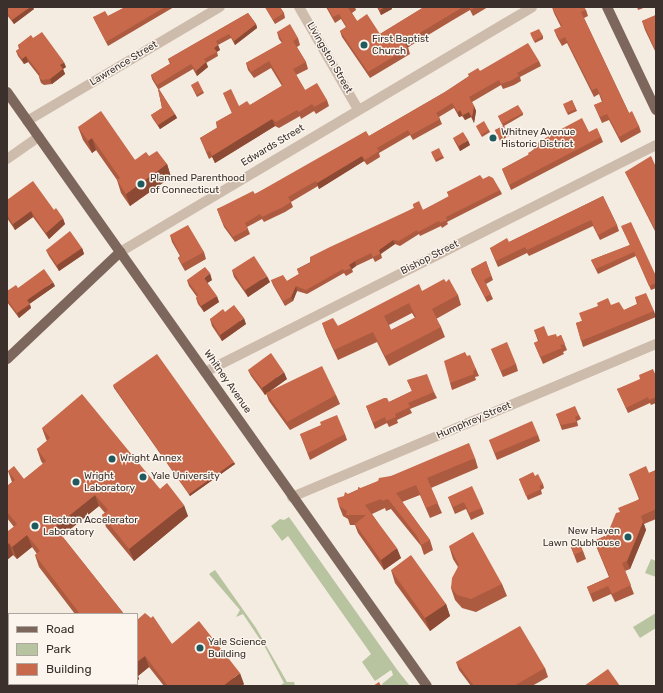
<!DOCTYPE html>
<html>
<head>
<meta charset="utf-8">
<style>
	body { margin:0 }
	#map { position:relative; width:663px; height:693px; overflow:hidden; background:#f4ebe1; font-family:Rubik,sans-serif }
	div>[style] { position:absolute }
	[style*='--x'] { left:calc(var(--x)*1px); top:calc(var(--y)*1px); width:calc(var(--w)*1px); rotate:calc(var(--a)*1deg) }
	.green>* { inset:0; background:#b8c4a0 }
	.minor>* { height:10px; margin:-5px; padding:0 5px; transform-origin:5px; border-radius:5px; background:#cdbbac }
	.major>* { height:10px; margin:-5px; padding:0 5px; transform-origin:5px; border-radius:5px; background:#7d675c }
	.wall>* { inset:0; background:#ac5a40 }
	.shaded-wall>* { inset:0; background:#8c4a34 }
	.building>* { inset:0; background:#c8694b }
	.dots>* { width:11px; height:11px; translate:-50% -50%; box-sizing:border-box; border:2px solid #fbf5ee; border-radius:50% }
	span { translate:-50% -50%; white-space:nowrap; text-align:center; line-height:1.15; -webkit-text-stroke:3px #fbf5ee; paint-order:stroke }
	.poi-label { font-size:10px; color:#3b302b }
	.left { translate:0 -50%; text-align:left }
	.right { translate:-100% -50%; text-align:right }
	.street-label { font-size:10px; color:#3b302b }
	.frame { position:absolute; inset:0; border:8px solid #3b302b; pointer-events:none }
	.legend { position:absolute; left:8px; top:613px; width:130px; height:72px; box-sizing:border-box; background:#fbf5ee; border:1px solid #aea6a0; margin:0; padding:5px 7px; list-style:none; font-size:12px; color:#3b302b }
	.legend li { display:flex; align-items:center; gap:8px; height:20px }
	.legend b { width:20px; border:1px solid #aea6a0 }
</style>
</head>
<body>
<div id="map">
	<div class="green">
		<div style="clip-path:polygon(289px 517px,398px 671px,410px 686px,383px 686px,382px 684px,393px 675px,392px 672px,391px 670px,375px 681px,362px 662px,371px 654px,288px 536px,282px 541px,271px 526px,280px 519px,284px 520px)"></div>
		<div style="clip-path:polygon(651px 559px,656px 561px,656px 577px,645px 573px)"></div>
		<div style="clip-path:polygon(215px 570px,256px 628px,287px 682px,294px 682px,295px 686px,279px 686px,284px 683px,265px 647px,243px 614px,236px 617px,240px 610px,209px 574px)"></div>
		<div style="clip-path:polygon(656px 613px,656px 628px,640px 638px,633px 627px)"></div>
	</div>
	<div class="minor">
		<div style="--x:299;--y:7;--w:118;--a:60"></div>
		<div style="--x:27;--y:121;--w:224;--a:-30.6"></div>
		<div style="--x:7;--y:159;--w:39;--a:-35"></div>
		<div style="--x:120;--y:252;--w:479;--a:-30.7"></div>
		<div style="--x:205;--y:372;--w:505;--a:-26.72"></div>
		<div style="--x:292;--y:497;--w:395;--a:-22.8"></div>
	</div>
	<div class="major">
		<div style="--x:607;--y:7;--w:114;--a:64.6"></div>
		<div style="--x:7;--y:92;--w:727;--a:54.74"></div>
		<div style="--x:7;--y:359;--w:156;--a:-43.4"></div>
	</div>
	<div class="wall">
		<div style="clip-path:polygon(7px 7px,34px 9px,14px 24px,7px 15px)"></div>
		<div style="clip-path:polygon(126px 7px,174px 7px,108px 46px,95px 21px,93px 17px,108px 16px)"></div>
		<div style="clip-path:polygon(265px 7px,280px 7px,284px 13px,285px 18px,275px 24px)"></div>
		<div style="clip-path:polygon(326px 7px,355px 7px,356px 10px,352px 13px,357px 21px,380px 34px,424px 7px,488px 7px,473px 16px,470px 10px,453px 20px,410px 46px,408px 47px,410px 54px,370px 78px,342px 37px,340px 31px,346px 27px,341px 19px,335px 23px)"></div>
		<div style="clip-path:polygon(377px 7px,391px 7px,392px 9px,381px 15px)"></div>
		<div style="clip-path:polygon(552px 7px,586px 10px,588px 16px,584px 18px,629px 113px,639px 126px,641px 132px,621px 143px,609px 120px,602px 123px,594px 105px,602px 102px,599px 94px,594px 97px,567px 43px,562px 46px,557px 37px,554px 30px,561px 27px,554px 13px)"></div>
		<div style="clip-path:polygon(637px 7px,646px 7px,638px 10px)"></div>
		<div style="clip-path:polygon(248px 13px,256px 24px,257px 28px,235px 45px,231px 38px,218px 45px,220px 50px,217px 52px,218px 56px,206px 63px,208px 67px,197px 76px,193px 69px,159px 89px,177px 118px,160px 129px,153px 119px,151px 115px,162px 108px,158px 89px,152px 79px,151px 75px,170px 64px,168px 59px)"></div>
		<div style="clip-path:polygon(656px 15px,656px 53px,645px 30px,642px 21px)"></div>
		<div style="clip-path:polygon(277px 32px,298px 38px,300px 45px,297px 47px,306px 62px,308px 69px,296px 75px,305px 90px,327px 100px,329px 106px,316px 114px,314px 111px,301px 119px,300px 116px,279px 128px,275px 126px,215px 163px,212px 157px,209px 159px,200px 138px,217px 128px,216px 122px,232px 113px,223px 93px,239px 106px,250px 105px,282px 86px,271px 68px,254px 78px,248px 70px,246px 63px,282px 43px,279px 39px)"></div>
		<div style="clip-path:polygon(531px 35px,543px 36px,543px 39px,535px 43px)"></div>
		<div style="clip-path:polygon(33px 38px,66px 67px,63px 69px,65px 74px,52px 84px,44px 85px,41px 83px,39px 77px,39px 76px,28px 62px,24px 64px,18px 56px,16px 51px,19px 49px,18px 45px)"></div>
		<div style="clip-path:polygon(539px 61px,541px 66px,520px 77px,521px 81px,514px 85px,503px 89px,501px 85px,472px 102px,474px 106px,476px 111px,474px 123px,471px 117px,465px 120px,462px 116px,459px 117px,454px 108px,439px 117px,442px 124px,413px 140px,410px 135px,379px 153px,380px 157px,367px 165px,364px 161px,319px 189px,318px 186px,291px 202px,293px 207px,285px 212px,264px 222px,262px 219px,247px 227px,250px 234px,235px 242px,224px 227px,217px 209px,255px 194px,369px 136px,445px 92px,469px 76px,468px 74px,480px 71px)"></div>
		<div style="clip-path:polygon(191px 85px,203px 91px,204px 93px,197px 97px)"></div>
		<div style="clip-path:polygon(572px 100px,577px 111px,568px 115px,564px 106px)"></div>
		<div style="clip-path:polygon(523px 113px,523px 115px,504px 126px,509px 136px,500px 141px,495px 130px,503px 126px,498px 116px)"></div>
		<div style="clip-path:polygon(476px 126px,489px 130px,490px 132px,482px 137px)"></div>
		<div style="clip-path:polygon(78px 127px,135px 160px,149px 156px,167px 164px,171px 177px,130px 206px,121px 193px,117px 180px,96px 150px,92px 153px,83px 140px)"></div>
		<div style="clip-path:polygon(589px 132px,601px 137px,603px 142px,511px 190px,502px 169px,528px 155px,534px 149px,533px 146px)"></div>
		<div style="clip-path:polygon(453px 138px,470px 145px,460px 151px,455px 142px)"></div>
		<div style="clip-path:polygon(432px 154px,443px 156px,444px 158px,436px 162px)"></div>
		<div style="clip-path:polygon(656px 167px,656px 233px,628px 178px,625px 172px)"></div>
		<div style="clip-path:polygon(483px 179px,500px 190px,502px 194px,447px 222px,448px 224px,442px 228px,441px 226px,420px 236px,419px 234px,400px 246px,395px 244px,381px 254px,382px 258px,375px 262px,373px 258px,356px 266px,352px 269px,353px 272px,346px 276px,344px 273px,307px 294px,297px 291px,293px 301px,285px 306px,273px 285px,271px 280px,287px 281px,299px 274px,297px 269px,414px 208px,413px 204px,423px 210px,449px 197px,447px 192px)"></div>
		<div style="clip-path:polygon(603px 196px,617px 225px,619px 231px,600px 240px,593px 226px,529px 256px,527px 253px,498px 267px,492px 253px,490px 248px,509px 242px)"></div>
		<div style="clip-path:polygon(7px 200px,54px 210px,65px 224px,49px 239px,33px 217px,15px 230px,7px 218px)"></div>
		<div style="clip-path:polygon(621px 226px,656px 276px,656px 288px,651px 290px,636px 256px,598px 274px,591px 260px,630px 245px)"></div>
		<div style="clip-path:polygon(170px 235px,204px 252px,206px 259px,185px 271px,181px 264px,178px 258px,180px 256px,172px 242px)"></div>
		<div style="clip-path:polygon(82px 248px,84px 254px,59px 271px,49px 256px,46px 250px)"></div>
		<div style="clip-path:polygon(486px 261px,493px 280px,486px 284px,493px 299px,487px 302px,472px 273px,471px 269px)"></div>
		<div style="clip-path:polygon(232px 270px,270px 282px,248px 297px,234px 277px)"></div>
		<div style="clip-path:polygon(187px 280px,212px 280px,207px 283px,219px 302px,204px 312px,198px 304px,196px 298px,197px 297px,189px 286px)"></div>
		<div style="clip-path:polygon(evenodd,446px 282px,458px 295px,461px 305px,436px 319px,441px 327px,445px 337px,389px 366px,377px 342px,338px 360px,326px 334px,322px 323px,338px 326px,446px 282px,412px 313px,415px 318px,391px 330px,389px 325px,412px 313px)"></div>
		<div style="clip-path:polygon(55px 286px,29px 304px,31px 308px,19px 318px,7px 302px,7px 291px,18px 288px)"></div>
		<div style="clip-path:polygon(635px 297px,654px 311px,656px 317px,583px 347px,576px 323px,582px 321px,598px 306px,611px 305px,624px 310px,637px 304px)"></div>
		<div style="clip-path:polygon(225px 312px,246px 324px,222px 341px,212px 326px,210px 319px)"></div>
		<div style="clip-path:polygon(534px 330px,548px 336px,557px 337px,561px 335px,567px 350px,563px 352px,564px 354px,543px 364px,534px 343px,538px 341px)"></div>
		<div style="clip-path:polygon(491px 349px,516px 364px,518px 371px,503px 377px)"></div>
		<div style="clip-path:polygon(467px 356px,476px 369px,479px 376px,475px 377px,476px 380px,452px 390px,450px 383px)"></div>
		<div style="clip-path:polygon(248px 370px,287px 379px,270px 391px,336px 395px,340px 404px,290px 430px,269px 401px,266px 393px,265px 395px,251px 376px)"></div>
		<div style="clip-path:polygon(656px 376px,656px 403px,651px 405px,650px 403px,628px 413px,617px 389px)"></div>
		<div style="clip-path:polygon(407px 380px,434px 392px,437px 398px,410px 409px,412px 413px,397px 420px,398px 423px,389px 427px,387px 423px,375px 429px,366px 406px,389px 402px,412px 391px)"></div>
		<div style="clip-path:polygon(113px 385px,235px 464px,190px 496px,114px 388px)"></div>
		<div style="clip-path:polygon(556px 414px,579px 415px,581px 419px,577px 421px,578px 426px,562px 430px)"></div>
		<div style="clip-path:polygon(42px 428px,160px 489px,188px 516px,134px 561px,106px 527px,102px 515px,105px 513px,99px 506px,62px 536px,124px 614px,75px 614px,39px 567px,35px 555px,37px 554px,32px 547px,17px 559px,13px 555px,7px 560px,7px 532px,14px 527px,7px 518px,7px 486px,12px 482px,8px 471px,24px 479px,43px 464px,41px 461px,37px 449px,47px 441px,46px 439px)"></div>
		<div style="clip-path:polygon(300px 434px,345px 434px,347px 440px,310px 460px)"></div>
		<div style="clip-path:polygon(538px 435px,540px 441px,497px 460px,489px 440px)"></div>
		<div style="clip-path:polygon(475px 458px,478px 468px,431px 488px,442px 513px,430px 518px,420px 495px,402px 502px,430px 540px,433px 550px,424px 555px,421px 546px,391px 509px,386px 511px,385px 508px,372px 514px,401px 558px,384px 570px,358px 533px,355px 525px,350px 525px,348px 519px,343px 516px,339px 506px,348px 494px,361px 488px,391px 476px)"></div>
		<div style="clip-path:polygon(656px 470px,656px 519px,644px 524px,646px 530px,630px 569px,625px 571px,634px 594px,615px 602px,611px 594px,593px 602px,587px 587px,609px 577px,594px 541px,607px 535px,620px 512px,639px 499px,629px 474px,649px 473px)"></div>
		<div style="clip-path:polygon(535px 476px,543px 484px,544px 488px,541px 490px,542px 494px,528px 500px,519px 479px)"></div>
		<div style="clip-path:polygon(448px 497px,482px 508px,484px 514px,471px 520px,466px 509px,455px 514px)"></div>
		<div style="clip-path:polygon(449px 546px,502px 584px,507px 596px,476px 612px,462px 608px,455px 600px,451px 588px,458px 567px,453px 559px)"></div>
		<div style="clip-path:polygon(571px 547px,583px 551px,586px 559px,577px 563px)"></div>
		<div style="clip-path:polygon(391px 570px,446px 604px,450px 616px,430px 631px,395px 583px)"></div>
		<div style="clip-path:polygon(137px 620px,172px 644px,244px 684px,242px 686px,164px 686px,149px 667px,138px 676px,139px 679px,137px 681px)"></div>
		<div style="clip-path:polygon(456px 662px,545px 668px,548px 677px,532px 686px,471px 686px,459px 670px)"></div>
	</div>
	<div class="shaded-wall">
		<div style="clip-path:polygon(30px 7px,33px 7px,34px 9px,14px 24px,12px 20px)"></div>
		<div style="clip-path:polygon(385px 7px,391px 7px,392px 9px,381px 15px,380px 10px)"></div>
		<div style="clip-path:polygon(256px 24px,257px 28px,235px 45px,234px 41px)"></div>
		<div style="clip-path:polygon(408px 40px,410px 46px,407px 48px,405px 43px)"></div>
		<div style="clip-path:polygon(218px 45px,220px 50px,216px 52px,214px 48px)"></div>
		<div style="clip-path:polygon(26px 56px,28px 62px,24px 64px,22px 59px)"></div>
		<div style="clip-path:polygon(64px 62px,66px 67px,63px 69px,65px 74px,52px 84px,50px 79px,60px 65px)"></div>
		<div style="clip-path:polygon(206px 62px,208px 67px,197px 76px,196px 71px)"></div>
		<div style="clip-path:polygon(474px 106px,476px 111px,474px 123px,472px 117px)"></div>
		<div style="clip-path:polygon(460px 110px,462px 116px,459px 117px,458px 112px)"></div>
		<div style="clip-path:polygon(469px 112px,471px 117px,465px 120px,463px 115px)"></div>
		<div style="clip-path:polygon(175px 114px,177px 118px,160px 129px,158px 125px)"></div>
		<div style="clip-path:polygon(272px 119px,275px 126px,215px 163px,212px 156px)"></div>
		<div style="clip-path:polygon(92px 138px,96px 150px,92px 153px,88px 141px)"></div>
		<div style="clip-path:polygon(468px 140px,470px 145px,460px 151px,459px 146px)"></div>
		<div style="clip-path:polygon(362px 156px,364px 161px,319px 189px,317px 183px)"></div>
		<div style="clip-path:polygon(167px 164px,171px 177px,130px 206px,126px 194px)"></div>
		<div style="clip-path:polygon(31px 211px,33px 217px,15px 230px,13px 224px)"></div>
		<div style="clip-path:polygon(63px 218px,65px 224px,49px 239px,46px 233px)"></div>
		<div style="clip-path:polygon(393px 240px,395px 244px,380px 254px,379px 250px)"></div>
		<div style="clip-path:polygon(82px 248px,84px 254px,59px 271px,57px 265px)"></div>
		<div style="clip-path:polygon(355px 261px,356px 266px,352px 269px,349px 265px)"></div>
		<div style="clip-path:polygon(210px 273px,212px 280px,206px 284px,204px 278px)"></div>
		<div style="clip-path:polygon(267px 276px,270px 282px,248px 297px,245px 290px)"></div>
		<div style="clip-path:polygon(53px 282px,55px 286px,28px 305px,27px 300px)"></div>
		<div style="clip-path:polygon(296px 286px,297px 291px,293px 301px,291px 297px)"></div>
		<div style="clip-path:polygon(217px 296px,219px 302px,204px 312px,201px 306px)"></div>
		<div style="clip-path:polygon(30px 304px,31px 308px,19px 318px,17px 313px)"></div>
		<div style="clip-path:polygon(244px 318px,246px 324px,222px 341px,220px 335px)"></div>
		<div style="clip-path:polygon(284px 372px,287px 379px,265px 395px,262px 388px)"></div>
		<div style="clip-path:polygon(234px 462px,235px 464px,190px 496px,189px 494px)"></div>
		<div style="clip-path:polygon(95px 495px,99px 506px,59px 538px,55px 527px)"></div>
		<div style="clip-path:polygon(184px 505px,188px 516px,134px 561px,129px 549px)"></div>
		<div style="clip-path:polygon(643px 522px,646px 530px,630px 569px,627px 561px)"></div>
		<div style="clip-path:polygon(27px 535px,32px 547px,17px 559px,12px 547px)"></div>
		<div style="clip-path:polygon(9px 543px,13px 555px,7px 560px,7px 545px)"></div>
		<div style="clip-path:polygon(397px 548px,401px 558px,384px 570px,381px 560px)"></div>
		<div style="clip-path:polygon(446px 604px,450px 616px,430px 631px,425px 618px)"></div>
		<div style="clip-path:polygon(145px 656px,149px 667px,138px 676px,139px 679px,137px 681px,137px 662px)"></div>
		<div style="clip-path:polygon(240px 673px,244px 684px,242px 686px,223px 686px)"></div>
		<div style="clip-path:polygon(27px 684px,31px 684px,31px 686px,27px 686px)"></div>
		<div style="clip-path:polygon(114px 684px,133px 684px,130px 686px,111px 686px)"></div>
	</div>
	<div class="building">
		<div style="clip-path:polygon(7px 7px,30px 7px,12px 20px,7px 13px)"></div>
		<div style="clip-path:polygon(125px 7px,165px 7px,106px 42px,93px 17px,105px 11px,108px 16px)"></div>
		<div style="clip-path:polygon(265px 7px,280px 7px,284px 13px,273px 20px)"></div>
		<div style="clip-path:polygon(327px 7px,350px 7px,348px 8px,357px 21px,367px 14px,380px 34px,424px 7px,463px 7px,408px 40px,405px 43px,408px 48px,368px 72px,340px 31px,347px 27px,339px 14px,333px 17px)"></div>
		<div style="clip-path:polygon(378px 7px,385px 7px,380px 10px)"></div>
		<div style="clip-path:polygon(469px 7px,476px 7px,471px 10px)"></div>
		<div style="clip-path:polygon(552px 7px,584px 7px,586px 10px,581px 12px,629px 113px,632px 111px,639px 126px,619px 137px,607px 114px,600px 117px,594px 105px,603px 101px,597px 88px,592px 90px,565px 37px,560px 40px,554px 30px,562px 26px)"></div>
		<div style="clip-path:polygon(248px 13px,256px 24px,234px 41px,229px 34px,216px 41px,218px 45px,214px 48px,217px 52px,204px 59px,206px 62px,196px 71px,191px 64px,157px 85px,151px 75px,171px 63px,168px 59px)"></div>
		<div style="clip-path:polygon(656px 15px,656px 51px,642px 21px)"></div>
		<div style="clip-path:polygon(290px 24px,298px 38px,293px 41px,306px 62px,293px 69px,305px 90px,317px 83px,327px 100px,314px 107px,312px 104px,299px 112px,297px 110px,276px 122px,272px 119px,212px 156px,210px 151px,207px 152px,200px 138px,218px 127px,216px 122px,232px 113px,223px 93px,231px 89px,239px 106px,247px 101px,250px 105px,283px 85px,269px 61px,251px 72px,246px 63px,283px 42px,277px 32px)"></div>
		<div style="clip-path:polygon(539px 29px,543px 36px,534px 41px,530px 33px)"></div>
		<div style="clip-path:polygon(42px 32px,64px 62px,60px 65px,63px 69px,50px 79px,42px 80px,39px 77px,40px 74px,26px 56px,22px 59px,16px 51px,20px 48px,18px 45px,31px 35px,33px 38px)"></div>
		<div style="clip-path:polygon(528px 43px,539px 61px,517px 73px,519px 76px,512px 80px,501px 84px,499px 80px,469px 97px,474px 106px,472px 117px,469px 112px,463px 115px,460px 110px,458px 112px,452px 103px,436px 113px,440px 119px,411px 135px,408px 130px,377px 148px,379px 151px,365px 160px,362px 156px,317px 183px,316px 181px,288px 197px,291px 202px,283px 207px,262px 217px,260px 214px,245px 223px,248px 229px,233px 237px,222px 222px,217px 209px,253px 191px,255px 194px,366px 131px,369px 136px,445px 92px,470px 76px,468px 74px,478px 68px,480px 71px)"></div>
		<div style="clip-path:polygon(198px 81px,203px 91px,197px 95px,191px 85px)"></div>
		<div style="clip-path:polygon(158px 88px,175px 114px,158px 125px,151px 115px,162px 108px)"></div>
		<div style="clip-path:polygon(572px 100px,576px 109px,567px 113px,563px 104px)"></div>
		<div style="clip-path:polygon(518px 105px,523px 113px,502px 124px,498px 116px)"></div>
		<div style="clip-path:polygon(101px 111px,135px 160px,146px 152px,149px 156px,157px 151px,167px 164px,126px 194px,117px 180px,120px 178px,92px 138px,88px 141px,78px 127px)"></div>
		<div style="clip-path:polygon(582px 118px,589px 132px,597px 128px,601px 137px,509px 185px,502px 169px,529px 155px,528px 153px,535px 149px,533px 146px,552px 134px)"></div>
		<div style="clip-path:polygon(484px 121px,489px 130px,481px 135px,476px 126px)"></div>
		<div style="clip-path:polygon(504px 126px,508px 134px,499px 139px,495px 130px)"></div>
		<div style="clip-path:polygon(463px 132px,468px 140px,459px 146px,453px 138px)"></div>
		<div style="clip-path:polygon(439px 148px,443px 156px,435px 160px,431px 152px)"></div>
		<div style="clip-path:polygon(651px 156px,656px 167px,656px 231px,625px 172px)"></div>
		<div style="clip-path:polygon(480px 175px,483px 179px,489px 176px,493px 178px,500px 190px,446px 217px,447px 220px,440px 223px,439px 221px,418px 232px,417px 230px,399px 241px,393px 240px,379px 250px,380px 254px,373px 257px,371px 253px,355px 261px,349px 265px,351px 268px,344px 271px,343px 269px,306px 290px,296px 286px,291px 297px,283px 301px,271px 280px,283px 275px,287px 281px,299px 274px,297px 269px,310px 263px,310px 257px,330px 247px,414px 208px,413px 204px,419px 201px,423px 210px,449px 196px,447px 192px)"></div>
		<div style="clip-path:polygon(33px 181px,54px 210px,56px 208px,63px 218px,46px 233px,31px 211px,13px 224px,7px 215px,7px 200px)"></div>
		<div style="clip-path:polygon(603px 196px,617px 225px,598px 235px,591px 220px,527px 250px,525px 247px,496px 261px,490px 248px,507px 238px,509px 242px)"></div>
		<div style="clip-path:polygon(631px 222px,656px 276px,656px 283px,649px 286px,634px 252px,596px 269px,591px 260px,630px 245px,621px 226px)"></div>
		<div style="clip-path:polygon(188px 225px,204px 252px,182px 264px,178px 258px,181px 256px,170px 235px)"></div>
		<div style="clip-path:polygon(70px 231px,82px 248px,57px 265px,46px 250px)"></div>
		<div style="clip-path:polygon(254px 256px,267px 276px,245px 290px,232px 270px)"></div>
		<div style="clip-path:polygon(486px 261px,491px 276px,484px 280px,491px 294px,485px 297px,471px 269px)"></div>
		<div style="clip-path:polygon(205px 267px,210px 273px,204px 278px,217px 296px,201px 306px,196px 298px,198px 295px,187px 280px)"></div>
		<div style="clip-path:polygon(44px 269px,53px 282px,27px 300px,30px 304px,17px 313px,7px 299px,7px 291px,16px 285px,18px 288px)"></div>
		<div style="clip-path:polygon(evenodd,444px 279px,446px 282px,449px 279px,458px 295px,432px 309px,441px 327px,385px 356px,373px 332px,334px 350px,322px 323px,333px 318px,338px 326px,419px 284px,422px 291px,444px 279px,409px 303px,416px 317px,391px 330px,384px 316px,409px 303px)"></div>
		<div style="clip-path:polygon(646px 293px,654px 311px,581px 341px,576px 323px,582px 321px,579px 313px,598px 306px,597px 303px,608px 298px,611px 305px,619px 302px,624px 310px,638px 304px,635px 297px)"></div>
		<div style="clip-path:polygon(234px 305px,244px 318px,220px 335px,210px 319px,223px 309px,225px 312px)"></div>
		<div style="clip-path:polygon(544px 326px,548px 336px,556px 334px,557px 337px,561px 335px,565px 344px,560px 345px,562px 348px,540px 357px,534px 343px,539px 341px,534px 330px)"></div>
		<div style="clip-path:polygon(507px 342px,516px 364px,501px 371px,491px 349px)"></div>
		<div style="clip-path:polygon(465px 352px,467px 356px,470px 355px,476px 369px,473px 371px,474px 374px,450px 383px,444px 361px)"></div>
		<div style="clip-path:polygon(271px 353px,284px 372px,262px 388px,248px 370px)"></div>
		<div style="clip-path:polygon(157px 354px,234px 462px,189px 494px,113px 385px)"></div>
		<div style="clip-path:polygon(322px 366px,336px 395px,287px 422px,266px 393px)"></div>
		<div style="clip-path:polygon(653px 369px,656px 376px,656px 397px,649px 400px,648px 397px,626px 408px,617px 389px,640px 379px,639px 375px)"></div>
		<div style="clip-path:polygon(427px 374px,434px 392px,408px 403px,410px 407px,395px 414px,396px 417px,386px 421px,385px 417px,373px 423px,366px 406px,384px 398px,387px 398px,389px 402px,412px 391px,407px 380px)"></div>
		<div style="clip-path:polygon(82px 394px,160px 489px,167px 483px,184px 505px,129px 549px,102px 515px,108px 510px,95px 495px,55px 527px,124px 614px,80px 614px,35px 555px,40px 551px,27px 535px,12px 547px,9px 543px,7px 545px,7px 532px,17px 524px,7px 512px,7px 486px,15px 480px,8px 471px,14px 466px,24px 479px,46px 461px,37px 449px,50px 438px,42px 428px)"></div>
		<div style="clip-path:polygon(575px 406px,579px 415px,575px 417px,577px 422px,561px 425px,556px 414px)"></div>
		<div style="clip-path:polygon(337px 415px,345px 434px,308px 453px,300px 434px,321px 425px,320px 422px)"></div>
		<div style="clip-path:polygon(532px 421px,538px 435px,495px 453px,489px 440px)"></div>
		<div style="clip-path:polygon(469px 443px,475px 458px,427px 478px,438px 503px,426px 508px,416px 485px,396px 493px,430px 540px,421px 545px,417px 536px,388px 499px,382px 501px,381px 499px,365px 505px,397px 548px,381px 560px,355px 524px,366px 515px,346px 515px,347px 511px,339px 506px,337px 498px,344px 496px,345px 492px,348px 494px,358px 490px,358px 487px,361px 488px,378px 481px,379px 478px,391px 476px)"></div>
		<div style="clip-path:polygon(646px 466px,649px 473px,656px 470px,656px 509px,641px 516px,643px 522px,627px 561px,622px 563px,631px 585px,612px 594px,608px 586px,590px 594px,587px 587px,610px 577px,594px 541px,607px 535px,616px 513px,620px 512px,618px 508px,640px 499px,629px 474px)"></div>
		<div style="clip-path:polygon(533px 472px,535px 476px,538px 474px,543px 484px,539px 486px,541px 489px,526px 496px,519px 479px)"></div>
		<div style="clip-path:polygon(472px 486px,482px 508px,469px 513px,464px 502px,453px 507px,448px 497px)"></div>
		<div style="clip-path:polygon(473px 532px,502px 584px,471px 599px,457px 595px,451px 588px,452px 578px,459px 565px,449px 546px)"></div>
		<div style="clip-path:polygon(580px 543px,583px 551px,574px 555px,571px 547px)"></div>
		<div style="clip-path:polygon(411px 555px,446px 604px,425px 618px,391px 570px)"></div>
		<div style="clip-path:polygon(145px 613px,151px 618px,153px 616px,172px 644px,199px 621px,240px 673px,223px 686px,168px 686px,145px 656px,137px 662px,137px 620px)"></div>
		<div style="clip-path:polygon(520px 626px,545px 668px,514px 686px,474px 686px,456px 662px)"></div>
		<div style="clip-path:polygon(7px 651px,9px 654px,9px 684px,27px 684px,28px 686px,7px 686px)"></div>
		<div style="clip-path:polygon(608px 669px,620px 686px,584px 686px)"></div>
		<div style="clip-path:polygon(379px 682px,381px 686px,373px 686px)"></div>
		<div style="clip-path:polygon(58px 684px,114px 684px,111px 686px,55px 686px)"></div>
	</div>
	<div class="dots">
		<div style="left:364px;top:45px;background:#1f5a5e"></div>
		<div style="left:493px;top:138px;background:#1f5a5e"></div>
		<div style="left:141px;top:184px;background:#1f5a5e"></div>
		<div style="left:112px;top:459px;background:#1f5a5e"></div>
		<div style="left:143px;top:477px;background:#1f5a5e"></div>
		<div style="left:76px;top:482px;background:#1f5a5e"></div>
		<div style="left:35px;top:526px;background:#1f5a5e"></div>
		<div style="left:628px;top:537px;background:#1f5a5e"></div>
		<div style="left:200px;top:648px;background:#1f5a5e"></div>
	</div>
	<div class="poi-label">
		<span class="left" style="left:372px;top:45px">First Baptist<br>Church</span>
		<span class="left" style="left:501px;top:138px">Whitney Avenue<br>Historic District</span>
		<span class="left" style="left:150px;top:184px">Planned Parenthood<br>of Connecticut</span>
		<span class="left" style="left:120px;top:459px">Wright Annex</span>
		<span class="left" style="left:84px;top:482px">Wright<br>Laboratory</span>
		<span class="left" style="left:151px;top:477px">Yale University</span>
		<span class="left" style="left:43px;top:526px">Electron Accelerator<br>Laboratory</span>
		<span class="right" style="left:620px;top:537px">New Haven<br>Lawn Clubhouse</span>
		<span class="left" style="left:208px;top:648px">Yale Science<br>Building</span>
	</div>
	<div class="street-label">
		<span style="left:329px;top:58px;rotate:60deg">Livingston Street</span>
		<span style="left:124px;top:64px;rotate:-31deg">Lawrence Street</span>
		<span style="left:273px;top:146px;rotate:-31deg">Edwards Street</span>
		<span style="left:430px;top:258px;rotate:-27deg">Bishop Street</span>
		<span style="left:227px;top:382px;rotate:55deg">Whitney Avenue</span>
		<span style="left:474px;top:421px;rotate:-23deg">Humphrey Street</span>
	</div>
	<div class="frame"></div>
	<ul class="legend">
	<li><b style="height:5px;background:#7d675c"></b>Road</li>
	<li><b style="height:11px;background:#b8c4a0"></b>Park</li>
	<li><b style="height:11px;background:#c8694b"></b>Building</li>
	</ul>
</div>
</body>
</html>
